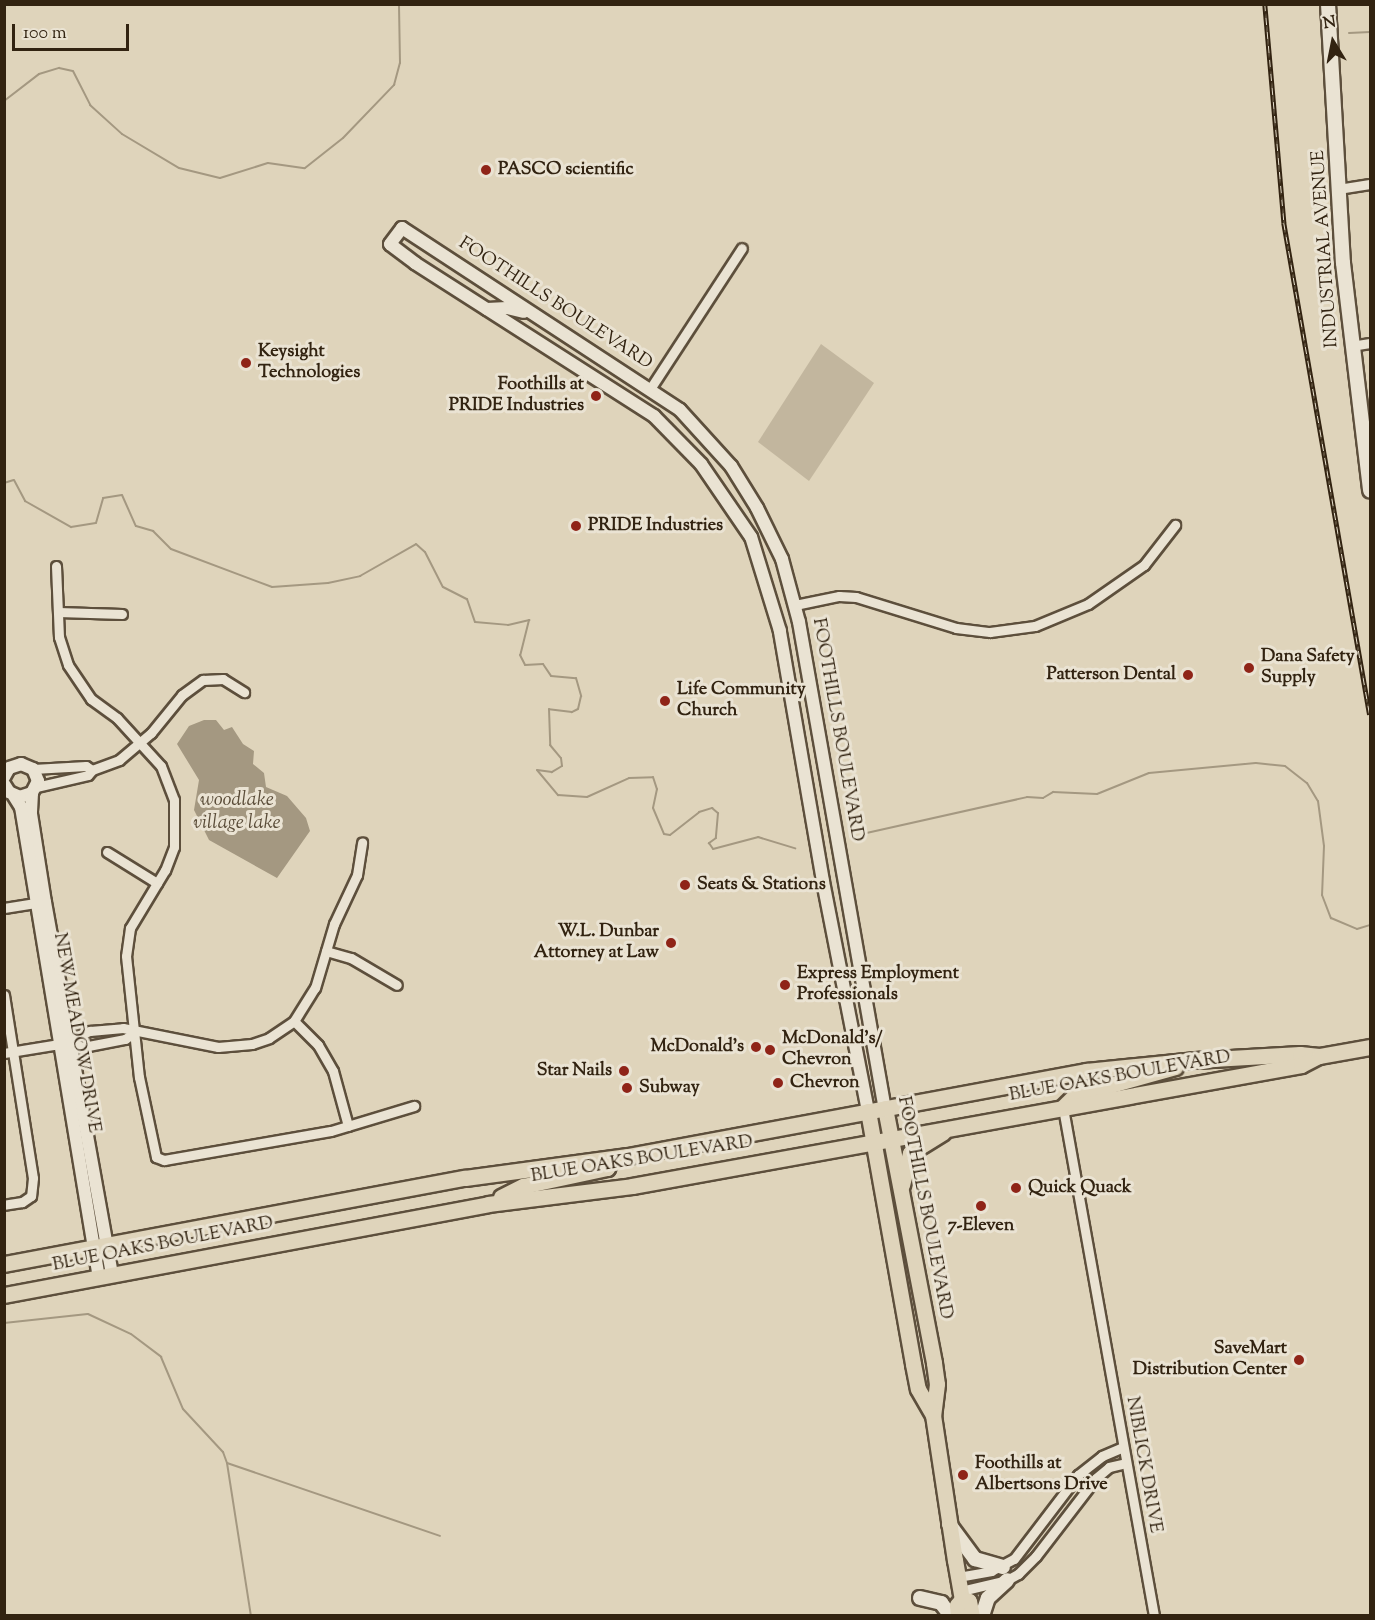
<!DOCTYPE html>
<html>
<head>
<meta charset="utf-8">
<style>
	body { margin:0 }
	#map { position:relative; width:1375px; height:1620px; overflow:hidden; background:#dfd4bb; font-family:"Sorts Mill Goudy",serif }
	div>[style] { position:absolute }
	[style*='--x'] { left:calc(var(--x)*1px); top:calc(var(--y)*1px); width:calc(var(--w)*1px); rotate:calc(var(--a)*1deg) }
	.green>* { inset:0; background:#c2b69e }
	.water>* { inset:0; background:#a49881 }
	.stream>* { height:2px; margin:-1px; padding:0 1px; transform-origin:1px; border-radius:1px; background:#a49881 }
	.roads { filter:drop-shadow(2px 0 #5d4f3c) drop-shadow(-2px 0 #5d4f3c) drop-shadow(0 2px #5d4f3c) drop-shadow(0 -2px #5d4f3c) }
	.minor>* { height:9px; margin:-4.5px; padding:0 4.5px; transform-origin:4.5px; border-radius:4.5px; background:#eae3d3 }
	.tertiary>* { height:12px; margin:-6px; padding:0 6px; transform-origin:6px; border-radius:6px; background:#eae3d3 }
	.secondary>* { height:14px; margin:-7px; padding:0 7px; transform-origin:7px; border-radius:7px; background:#eae3d3 }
	.primary>* { height:15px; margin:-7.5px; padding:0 7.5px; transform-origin:7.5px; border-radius:7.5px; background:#dfd4bb }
	.rail>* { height:4.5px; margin-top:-2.25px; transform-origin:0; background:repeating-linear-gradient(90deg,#eae3d3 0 7px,#322311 0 14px); box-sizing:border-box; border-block:2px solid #322311 }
	.dots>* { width:16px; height:16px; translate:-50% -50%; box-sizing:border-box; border:3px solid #eae3d3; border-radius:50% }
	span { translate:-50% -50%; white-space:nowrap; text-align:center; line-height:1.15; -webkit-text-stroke:6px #eae3d3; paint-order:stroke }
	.poi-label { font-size:18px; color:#322311; font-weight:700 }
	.left { translate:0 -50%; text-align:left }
	.right { translate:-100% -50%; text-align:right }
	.street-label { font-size:18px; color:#322311 }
	.water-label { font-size:20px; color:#5a4c38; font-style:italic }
	.frame { position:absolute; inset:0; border:6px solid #322311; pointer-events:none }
	.north { position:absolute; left:1303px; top:12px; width:60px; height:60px; -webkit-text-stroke:4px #eae3d3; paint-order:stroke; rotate:350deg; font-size:16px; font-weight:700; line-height:24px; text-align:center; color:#322311 }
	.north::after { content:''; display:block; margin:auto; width:21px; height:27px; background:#322311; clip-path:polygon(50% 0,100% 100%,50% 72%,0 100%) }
	.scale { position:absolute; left:12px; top:24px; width:117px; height:27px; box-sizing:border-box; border:3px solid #322311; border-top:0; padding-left:8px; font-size:18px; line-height:21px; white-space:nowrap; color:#322311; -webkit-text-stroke:4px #eae3d3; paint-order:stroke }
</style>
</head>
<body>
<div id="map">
	<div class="green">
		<div style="clip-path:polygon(821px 344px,874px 383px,809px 481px,758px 442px)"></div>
	</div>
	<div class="water">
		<div style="clip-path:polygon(204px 720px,216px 720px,224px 730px,232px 727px,243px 744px,254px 751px,253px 764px,264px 773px,266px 787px,287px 796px,306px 818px,310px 831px,277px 878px,209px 840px,194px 810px,199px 780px,177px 744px,189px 726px)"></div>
	</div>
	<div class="stream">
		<div style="--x:1349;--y:33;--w:21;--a:-3"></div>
		<div style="--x:4;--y:101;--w:44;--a:-37.6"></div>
		<div style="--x:39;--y:74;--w:21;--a:-17"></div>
		<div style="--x:59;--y:68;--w:14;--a:12"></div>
		<div style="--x:73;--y:71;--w:38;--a:63"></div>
		<div style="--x:90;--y:105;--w:43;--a:42.2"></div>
		<div style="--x:122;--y:134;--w:66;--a:30.8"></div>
		<div style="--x:179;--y:168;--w:42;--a:13.7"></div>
		<div style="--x:220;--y:178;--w:50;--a:-17.4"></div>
		<div style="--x:268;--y:163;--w:37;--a:8"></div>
		<div style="--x:305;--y:168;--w:48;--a:-38.3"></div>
		<div style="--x:343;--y:138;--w:74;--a:-46.1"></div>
		<div style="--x:394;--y:85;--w:23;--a:-75"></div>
		<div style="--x:400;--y:63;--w:59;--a:-91"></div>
		<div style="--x:4;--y:483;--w:10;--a:-17"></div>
		<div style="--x:14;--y:480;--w:24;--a:62"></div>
		<div style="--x:25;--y:501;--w:53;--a:29.5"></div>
		<div style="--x:71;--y:527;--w:25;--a:-9"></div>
		<div style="--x:96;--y:523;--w:26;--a:-74"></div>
		<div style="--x:103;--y:498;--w:19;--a:-9"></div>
		<div style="--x:122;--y:495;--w:34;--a:66"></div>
		<div style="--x:136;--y:526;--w:18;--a:16"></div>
		<div style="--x:153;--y:531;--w:25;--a:45"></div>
		<div style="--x:171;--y:549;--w:108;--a:20.6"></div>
		<div style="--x:272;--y:587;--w:56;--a:-4.1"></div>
		<div style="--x:328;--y:583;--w:33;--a:-12"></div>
		<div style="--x:360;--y:576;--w:64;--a:-29.7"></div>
		<div style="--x:416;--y:544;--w:12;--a:42"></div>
		<div style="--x:425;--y:552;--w:39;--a:63"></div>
		<div style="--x:443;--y:587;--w:27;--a:27"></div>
		<div style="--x:467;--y:599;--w:24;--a:71"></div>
		<div style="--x:475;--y:622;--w:33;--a:5"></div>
		<div style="--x:508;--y:625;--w:22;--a:-13"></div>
		<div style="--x:529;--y:620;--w:36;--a:104"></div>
		<div style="--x:520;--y:655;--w:11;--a:63"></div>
		<div style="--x:525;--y:665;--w:18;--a:-3"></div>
		<div style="--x:543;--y:664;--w:14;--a:56"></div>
		<div style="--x:551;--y:676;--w:25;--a:5"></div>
		<div style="--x:576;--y:678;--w:19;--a:74"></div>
		<div style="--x:581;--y:696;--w:13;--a:103"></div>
		<div style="--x:578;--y:709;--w:7;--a:153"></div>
		<div style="--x:572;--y:712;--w:23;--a:-173"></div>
		<div style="--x:549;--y:709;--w:36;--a:88"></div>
		<div style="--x:550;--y:745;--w:17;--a:50"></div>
		<div style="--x:561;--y:758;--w:8;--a:83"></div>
		<div style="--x:562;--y:766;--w:12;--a:149"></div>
		<div style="--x:552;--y:772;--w:15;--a:-172"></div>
		<div style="--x:537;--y:770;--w:33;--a:50"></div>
		<div style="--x:558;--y:795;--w:29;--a:4"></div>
		<div style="--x:587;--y:797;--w:46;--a:-24.3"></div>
		<div style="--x:629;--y:778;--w:24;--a:-2"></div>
		<div style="--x:653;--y:777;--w:13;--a:72"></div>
		<div style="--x:657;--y:789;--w:19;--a:102"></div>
		<div style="--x:653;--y:808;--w:28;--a:67"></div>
		<div style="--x:664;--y:834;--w:6;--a:9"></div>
		<div style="--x:670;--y:835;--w:37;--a:-38"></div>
		<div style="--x:699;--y:812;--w:14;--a:-17"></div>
		<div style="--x:712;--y:808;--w:8;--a:40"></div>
		<div style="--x:718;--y:813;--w:25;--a:95"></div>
		<div style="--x:716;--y:838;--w:9;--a:144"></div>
		<div style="--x:709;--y:843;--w:7;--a:56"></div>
		<div style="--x:713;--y:849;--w:47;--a:-14.9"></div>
		<div style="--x:758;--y:837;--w:39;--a:17"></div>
		<div style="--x:862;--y:834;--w:169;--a:-12.6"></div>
		<div style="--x:1027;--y:797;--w:16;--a:4"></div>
		<div style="--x:1043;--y:798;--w:12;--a:-31"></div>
		<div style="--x:1053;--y:792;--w:44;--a:2.6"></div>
		<div style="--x:1097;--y:794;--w:56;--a:-22"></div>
		<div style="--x:1149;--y:773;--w:107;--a:-5.3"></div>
		<div style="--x:1256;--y:763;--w:29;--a:6"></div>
		<div style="--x:1285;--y:766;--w:28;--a:38"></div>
		<div style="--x:1307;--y:783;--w:21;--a:59"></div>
		<div style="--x:1318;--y:801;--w:45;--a:82.4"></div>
		<div style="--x:1324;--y:846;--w:49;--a:92.3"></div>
		<div style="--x:1322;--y:895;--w:25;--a:69"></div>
		<div style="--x:1331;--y:918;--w:28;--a:23"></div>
		<div style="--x:1357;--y:929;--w:14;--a:-17"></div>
		<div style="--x:4;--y:1323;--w:84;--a:-6.1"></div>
		<div style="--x:88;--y:1314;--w:47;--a:24.9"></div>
		<div style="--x:131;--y:1334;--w:38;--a:37"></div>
		<div style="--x:161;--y:1357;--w:56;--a:67.1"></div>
		<div style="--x:183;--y:1409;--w:59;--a:47.1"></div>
		<div style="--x:223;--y:1452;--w:12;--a:70"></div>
		<div style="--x:227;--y:1463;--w:155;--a:81.1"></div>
		<div style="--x:227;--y:1463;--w:225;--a:18.9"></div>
	</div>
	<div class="roads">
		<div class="minor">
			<div style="--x:1338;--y:189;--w:32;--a:-9"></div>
			<div style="--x:1351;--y:346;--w:19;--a:-9"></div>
			<div style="--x:650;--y:389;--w:168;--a:-56.9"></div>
			<div style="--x:56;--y:566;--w:71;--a:87.6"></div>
			<div style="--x:59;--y:637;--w:29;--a:72"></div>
			<div style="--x:68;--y:665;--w:41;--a:55.9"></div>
			<div style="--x:91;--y:699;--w:32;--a:36"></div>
			<div style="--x:117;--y:718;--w:65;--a:47.5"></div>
			<div style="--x:161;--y:766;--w:36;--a:69"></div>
			<div style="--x:174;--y:800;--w:47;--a:90"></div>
			<div style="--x:174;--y:847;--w:25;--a:111"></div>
			<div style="--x:165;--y:870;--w:68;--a:121.1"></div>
			<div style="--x:130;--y:928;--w:28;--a:98"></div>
			<div style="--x:126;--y:956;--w:122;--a:83.9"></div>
			<div style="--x:139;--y:1077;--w:82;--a:78"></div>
			<div style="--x:156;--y:1157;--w:9;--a:21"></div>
			<div style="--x:164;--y:1160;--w:169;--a:-9.9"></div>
			<div style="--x:331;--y:1131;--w:87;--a:-16.8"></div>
			<div style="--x:795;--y:605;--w:45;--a:-11.6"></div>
			<div style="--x:839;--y:596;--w:17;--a:3"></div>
			<div style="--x:856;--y:597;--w:105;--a:17.2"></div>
			<div style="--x:956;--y:628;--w:34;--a:7"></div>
			<div style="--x:990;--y:632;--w:45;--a:-7.6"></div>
			<div style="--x:1035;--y:626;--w:57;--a:-22.5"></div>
			<div style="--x:1088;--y:604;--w:68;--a:-34.9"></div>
			<div style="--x:1144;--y:565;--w:51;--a:-52.2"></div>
			<div style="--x:58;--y:612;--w:64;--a:1.8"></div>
			<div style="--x:33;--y:769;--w:53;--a:-3.2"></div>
			<div style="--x:86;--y:766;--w:7;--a:34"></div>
			<div style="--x:36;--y:787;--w:53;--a:-13"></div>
			<div style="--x:88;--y:775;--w:6;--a:-51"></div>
			<div style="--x:92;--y:770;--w:29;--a:-20"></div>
			<div style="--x:119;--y:760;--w:42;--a:-40.2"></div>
			<div style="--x:151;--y:733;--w:49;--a:-50.8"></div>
			<div style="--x:182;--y:695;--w:26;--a:-36"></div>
			<div style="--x:203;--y:680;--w:20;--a:-3"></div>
			<div style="--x:223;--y:679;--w:25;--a:32"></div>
			<div style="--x:107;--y:852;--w:59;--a:31.8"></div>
			<div style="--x:4;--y:908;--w:38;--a:-9"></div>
			<div style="--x:326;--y:951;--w:26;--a:16"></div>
			<div style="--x:351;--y:958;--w:53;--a:30.4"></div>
			<div style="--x:4;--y:995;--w:185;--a:81"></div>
			<div style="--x:33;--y:1178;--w:18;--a:96"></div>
			<div style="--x:31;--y:1196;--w:11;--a:146"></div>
			<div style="--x:22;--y:1202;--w:18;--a:171"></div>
			<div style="--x:294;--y:1021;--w:34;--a:45"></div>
			<div style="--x:318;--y:1045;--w:30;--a:60"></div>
			<div style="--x:333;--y:1071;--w:57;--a:74.7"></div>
			<div style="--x:68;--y:1042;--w:16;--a:18"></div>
			<div style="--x:83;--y:1047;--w:43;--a:-10.8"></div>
			<div style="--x:125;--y:1039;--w:12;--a:-35"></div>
			<div style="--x:4;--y:1053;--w:56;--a:-9.3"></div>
			<div style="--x:59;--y:1044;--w:34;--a:-23"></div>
			<div style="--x:90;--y:1031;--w:33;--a:-5"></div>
			<div style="--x:123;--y:1028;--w:97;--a:11.3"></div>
			<div style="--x:218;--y:1047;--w:34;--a:-5"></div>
			<div style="--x:252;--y:1044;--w:18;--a:-19"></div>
			<div style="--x:269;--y:1038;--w:30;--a:-34"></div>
			<div style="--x:294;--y:1021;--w:39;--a:-58"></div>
			<div style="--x:315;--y:988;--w:67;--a:-73.5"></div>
			<div style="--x:334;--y:924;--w:54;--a:-64.9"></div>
			<div style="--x:357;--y:875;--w:33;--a:-81"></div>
			<div style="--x:1063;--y:1108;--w:516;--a:79.84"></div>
			<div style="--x:958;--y:1577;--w:34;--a:-10"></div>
			<div style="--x:991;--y:1571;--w:26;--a:-28"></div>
			<div style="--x:1014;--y:1559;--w:106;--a:-52.7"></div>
			<div style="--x:1078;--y:1475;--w:31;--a:-38"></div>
			<div style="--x:1102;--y:1456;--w:23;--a:-23"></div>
			<div style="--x:961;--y:1591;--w:47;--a:-13.4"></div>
			<div style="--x:1007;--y:1580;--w:13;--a:-29"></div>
			<div style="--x:1018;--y:1574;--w:25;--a:-45"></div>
			<div style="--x:1036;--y:1556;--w:98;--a:-52.4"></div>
			<div style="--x:1096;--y:1478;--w:17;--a:-40"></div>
			<div style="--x:1109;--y:1467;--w:17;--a:-13"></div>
		</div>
		<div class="tertiary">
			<div style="--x:487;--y:309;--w:20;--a:-3"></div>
			<div style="--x:507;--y:308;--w:17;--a:13"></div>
			<div style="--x:4;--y:777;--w:10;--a:-61"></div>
			<div style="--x:9;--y:768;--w:13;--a:-18"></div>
			<div style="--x:21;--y:764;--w:13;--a:23"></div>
			<div style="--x:33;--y:769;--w:13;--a:67"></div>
			<div style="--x:38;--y:781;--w:13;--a:117"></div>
			<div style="--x:32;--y:793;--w:13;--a:162"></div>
			<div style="--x:20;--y:797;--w:12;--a:-156"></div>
			<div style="--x:9;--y:792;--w:9;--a:-122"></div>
			<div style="--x:32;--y:793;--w:21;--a:93"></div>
			<div style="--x:31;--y:814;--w:89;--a:81"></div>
			<div style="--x:45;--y:902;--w:379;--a:79.8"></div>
			<div style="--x:14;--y:796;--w:13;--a:58"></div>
			<div style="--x:21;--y:807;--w:476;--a:80.6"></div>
			<div style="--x:868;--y:1111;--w:234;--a:-101.1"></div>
			<div style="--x:823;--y:881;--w:254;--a:-99.8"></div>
			<div style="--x:780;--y:631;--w:98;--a:-107.1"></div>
			<div style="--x:751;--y:537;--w:88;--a:-124.4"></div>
			<div style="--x:701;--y:464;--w:67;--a:-134.4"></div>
			<div style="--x:654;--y:416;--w:284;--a:-147.4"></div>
			<div style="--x:415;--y:263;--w:31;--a:-143"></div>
			<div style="--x:390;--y:244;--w:20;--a:-53"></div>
			<div style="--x:402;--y:228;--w:332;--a:33.2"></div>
			<div style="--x:680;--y:410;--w:76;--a:47.7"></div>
			<div style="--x:731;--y:466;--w:49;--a:58.2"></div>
			<div style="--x:757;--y:508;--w:57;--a:63.9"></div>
			<div style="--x:782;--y:559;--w:65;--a:74.9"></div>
			<div style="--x:799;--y:622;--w:494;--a:80"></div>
		</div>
		<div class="secondary">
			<div style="--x:1328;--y:4;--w:259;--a:86.7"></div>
			<div style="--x:1343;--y:263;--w:229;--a:83.2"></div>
			<div style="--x:949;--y:1524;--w:44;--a:53.4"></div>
			<div style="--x:975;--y:1559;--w:29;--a:16"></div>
			<div style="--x:920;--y:1598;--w:22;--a:13"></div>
			<div style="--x:941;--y:1603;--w:16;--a:52"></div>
			<div style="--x:982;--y:1616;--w:19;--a:-72"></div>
			<div style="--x:988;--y:1598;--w:26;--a:-43"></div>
		</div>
		<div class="primary">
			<div style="--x:1064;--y:1106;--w:16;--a:-45"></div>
			<div style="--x:1075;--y:1095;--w:104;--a:-15.6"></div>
			<div style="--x:885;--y:1108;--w:260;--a:79.1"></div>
			<div style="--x:934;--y:1363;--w:21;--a:82"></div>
			<div style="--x:937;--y:1384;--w:31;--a:97"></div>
			<div style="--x:933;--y:1415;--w:147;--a:81.4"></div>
			<div style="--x:955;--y:1560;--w:40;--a:80"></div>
			<div style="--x:962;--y:1599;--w:7;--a:16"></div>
			<div style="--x:969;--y:1601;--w:15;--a:79"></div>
			<div style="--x:868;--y:1111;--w:257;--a:79.9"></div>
			<div style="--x:913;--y:1364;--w:25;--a:79"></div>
			<div style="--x:918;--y:1389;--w:30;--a:60"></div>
			<div style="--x:902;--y:1185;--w:33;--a:-76"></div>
			<div style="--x:910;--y:1153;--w:39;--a:-32"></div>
			<div style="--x:501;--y:1197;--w:25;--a:-27"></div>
			<div style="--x:523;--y:1186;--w:86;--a:-12.1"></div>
			<div style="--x:607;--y:1168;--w:8;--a:-67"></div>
			<div style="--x:4;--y:1264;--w:469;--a:-10.6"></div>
			<div style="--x:465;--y:1178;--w:164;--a:-7.7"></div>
			<div style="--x:628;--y:1156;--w:466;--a:-10.5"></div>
			<div style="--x:1086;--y:1071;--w:110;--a:-5.8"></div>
			<div style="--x:1195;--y:1060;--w:105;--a:-3.3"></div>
			<div style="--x:1300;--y:1054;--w:19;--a:6"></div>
			<div style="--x:4;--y:1295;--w:492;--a:-10.6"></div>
			<div style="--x:488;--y:1204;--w:145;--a:-7.1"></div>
			<div style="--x:632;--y:1186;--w:680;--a:-10.25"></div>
			<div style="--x:1301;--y:1065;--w:20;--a:-27"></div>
			<div style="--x:1319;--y:1056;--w:52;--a:-10"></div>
			<div style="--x:958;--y:1616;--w:11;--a:-95"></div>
			<div style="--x:957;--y:1605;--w:8;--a:-50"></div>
		</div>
	</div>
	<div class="rail">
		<div style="--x:1265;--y:4;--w:220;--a:85"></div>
		<div style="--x:1284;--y:223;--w:499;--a:80.1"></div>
	</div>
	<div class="dots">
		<div style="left:486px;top:170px;background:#8f2418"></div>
		<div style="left:246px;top:363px;background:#8f2418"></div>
		<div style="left:596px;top:396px;background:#8f2418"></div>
		<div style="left:576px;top:526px;background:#8f2418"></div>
		<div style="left:1249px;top:668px;background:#8f2418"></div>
		<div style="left:1188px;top:675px;background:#8f2418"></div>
		<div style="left:665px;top:701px;background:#8f2418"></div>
		<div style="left:685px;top:885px;background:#8f2418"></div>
		<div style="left:671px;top:943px;background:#8f2418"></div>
		<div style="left:785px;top:985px;background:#8f2418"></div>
		<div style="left:756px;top:1047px;background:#8f2418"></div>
		<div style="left:770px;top:1050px;background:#8f2418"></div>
		<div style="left:624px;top:1071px;background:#8f2418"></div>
		<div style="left:778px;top:1083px;background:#8f2418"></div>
		<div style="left:627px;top:1088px;background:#8f2418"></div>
		<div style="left:1016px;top:1188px;background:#8f2418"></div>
		<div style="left:981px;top:1206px;background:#8f2418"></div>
		<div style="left:1299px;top:1360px;background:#8f2418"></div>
		<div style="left:963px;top:1475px;background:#8f2418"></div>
	</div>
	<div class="poi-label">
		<span class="left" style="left:498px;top:170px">PASCO scientific</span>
		<span class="left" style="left:258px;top:363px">Keysight<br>Technologies</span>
		<span class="right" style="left:584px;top:396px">Foothills at<br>PRIDE Industries</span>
		<span class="left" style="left:588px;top:526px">PRIDE Industries</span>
		<span class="left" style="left:1261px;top:668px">Dana Safety<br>Supply</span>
		<span class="right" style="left:1176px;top:675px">Patterson Dental</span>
		<span class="left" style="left:677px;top:701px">Life Community<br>Church</span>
		<span class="left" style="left:697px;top:885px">Seats &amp; Stations</span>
		<span class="right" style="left:659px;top:943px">W.L. Dunbar<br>Attorney at Law</span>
		<span class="left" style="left:797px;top:985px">Express Employment<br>Professionals</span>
		<span class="left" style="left:782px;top:1050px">McDonald's/<br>Chevron</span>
		<span class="right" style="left:744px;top:1047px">McDonald's</span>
		<span class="right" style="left:612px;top:1071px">Star Nails</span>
		<span class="left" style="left:790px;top:1083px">Chevron</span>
		<span class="left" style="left:639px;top:1088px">Subway</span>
		<span class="left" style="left:1028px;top:1188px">Quick Quack</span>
		<span style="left:981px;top:1226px">7-Eleven</span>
		<span class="right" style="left:1287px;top:1360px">SaveMart<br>Distribution Center</span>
		<span class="left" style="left:975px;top:1475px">Foothills at<br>Albertsons Drive</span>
	</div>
	<div class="street-label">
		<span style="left:1326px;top:249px;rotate:-94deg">INDUSTRIAL AVENUE</span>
		<span style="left:555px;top:304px;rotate:33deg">FOOTHILLS BOULEVARD</span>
		<span style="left:837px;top:730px;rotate:80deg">FOOTHILLS BOULEVARD</span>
		<span style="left:76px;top:1033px;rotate:80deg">NEW MEADOW DRIVE</span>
		<span style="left:1120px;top:1077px;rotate:-10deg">BLUE OAKS BOULEVARD</span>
		<span style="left:642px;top:1160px;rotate:-9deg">BLUE OAKS BOULEVARD</span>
		<span style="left:924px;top:1208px;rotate:79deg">FOOTHILLS BOULEVARD</span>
		<span style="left:163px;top:1245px;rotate:-11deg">BLUE OAKS BOULEVARD</span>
		<span style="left:1143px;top:1465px;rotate:80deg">NIBLICK DRIVE</span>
	</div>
	<div class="water-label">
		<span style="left:237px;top:812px">woodlake<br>village lake</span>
	</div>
	<div class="frame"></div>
	<div class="north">N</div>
	<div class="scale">100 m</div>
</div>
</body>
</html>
